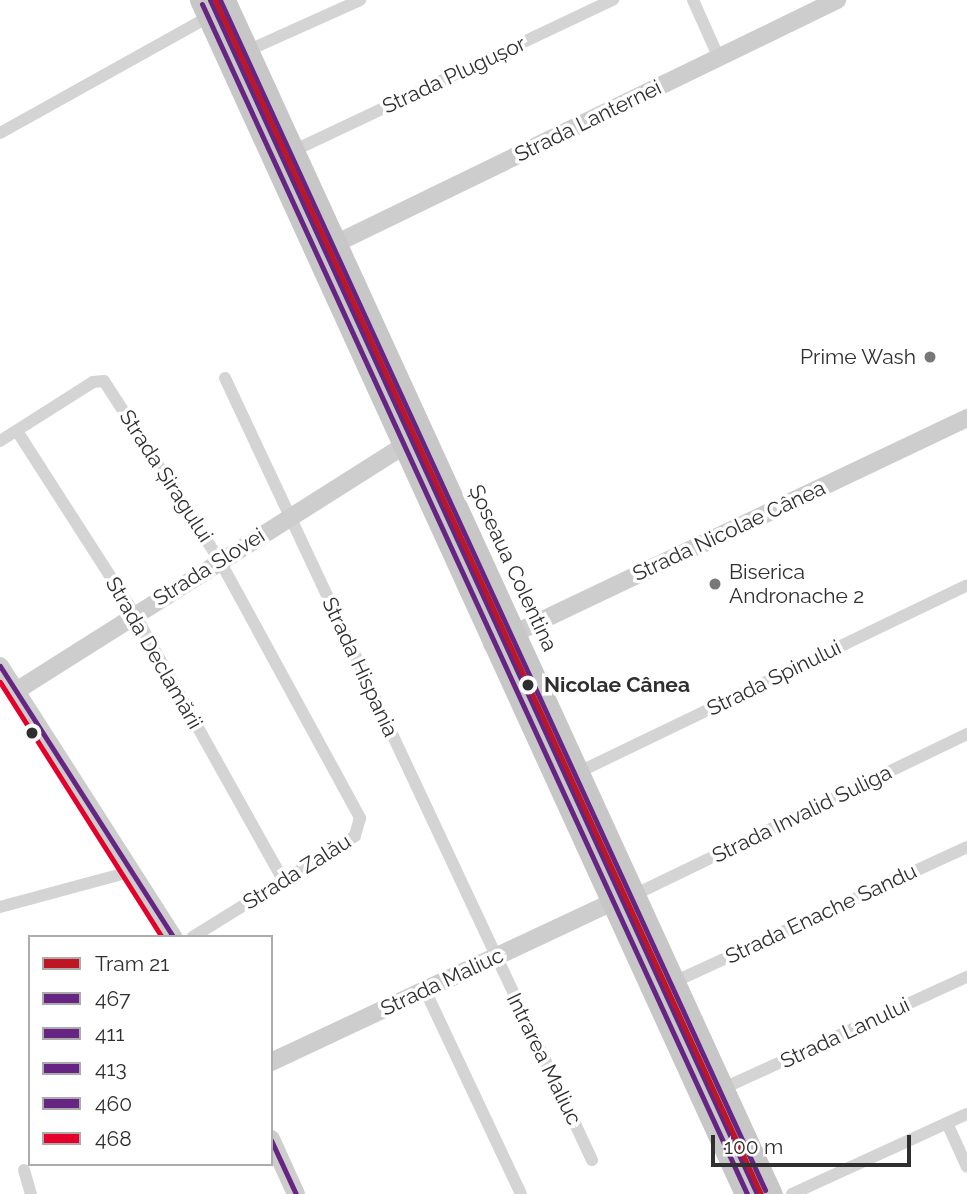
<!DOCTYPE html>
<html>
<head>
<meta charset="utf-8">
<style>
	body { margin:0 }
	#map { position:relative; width:967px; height:1194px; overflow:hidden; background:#fff; font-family:Raleway,sans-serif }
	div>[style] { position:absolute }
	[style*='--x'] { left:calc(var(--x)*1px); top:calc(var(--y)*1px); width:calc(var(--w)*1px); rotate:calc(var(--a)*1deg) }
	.street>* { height:12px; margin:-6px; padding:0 6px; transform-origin:6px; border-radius:6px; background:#d4d4d4 }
	.secondary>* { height:18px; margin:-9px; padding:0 9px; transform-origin:9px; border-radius:9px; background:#cdcdcd }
	.primary>* { height:19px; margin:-9.5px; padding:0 9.5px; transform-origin:9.5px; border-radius:9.5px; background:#c7c7c7 }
	.bus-1>* { height:5px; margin:-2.5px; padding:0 2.5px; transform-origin:2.5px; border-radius:2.5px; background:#662483 }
	.bus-2>* { height:5px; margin:-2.5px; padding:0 2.5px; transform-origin:2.5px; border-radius:2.5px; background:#662483 }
	.bus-3>* { height:5px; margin:-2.5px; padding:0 2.5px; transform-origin:2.5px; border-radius:2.5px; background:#662483 }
	.bus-4>* { height:5px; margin:-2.5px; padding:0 2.5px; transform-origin:2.5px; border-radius:2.5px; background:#662483 }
	.bus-5>* { height:5px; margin:-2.5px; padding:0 2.5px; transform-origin:2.5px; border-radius:2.5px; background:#e4002b }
	.tram-1>* { height:5px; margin:-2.5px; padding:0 2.5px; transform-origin:2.5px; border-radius:2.5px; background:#be1622 }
	.dots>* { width:19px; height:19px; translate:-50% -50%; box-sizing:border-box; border:4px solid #fff; border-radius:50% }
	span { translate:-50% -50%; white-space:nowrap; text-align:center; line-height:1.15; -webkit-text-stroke:7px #fff; paint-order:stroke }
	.street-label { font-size:21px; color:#2f2f2f }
	.poi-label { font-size:21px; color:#2f2f2f }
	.right { translate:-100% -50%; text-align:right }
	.left { translate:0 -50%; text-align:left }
	.stop-label { font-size:21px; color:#2f2f2f; font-weight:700 }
	.legend { position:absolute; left:28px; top:935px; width:245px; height:231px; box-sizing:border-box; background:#fff; border:2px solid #acacac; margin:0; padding:9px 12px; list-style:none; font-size:21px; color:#2f2f2f }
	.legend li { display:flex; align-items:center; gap:14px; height:35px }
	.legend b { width:35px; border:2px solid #acacac }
	.scale { position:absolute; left:711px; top:1135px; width:200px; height:32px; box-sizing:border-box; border:4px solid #2f2f2f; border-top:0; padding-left:9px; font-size:21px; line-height:24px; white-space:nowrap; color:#2f2f2f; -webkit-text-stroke:5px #fff; paint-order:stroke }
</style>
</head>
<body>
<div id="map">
	<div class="street">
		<div style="--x:693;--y:0;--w:64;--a:65.9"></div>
		<div style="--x:249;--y:50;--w:122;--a:-24.2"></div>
		<div style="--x:0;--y:133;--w:238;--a:-29.1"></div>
		<div style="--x:295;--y:150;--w:352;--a:-25.3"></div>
		<div style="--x:225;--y:378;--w:864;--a:64.86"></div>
		<div style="--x:17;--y:431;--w:219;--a:57.3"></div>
		<div style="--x:135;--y:615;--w:304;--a:60.8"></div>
		<div style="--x:0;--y:441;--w:110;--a:-32.4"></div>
		<div style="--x:93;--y:382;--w:11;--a:-5"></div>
		<div style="--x:104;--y:381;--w:214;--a:57.2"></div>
		<div style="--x:220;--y:561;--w:293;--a:61.4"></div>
		<div style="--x:360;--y:818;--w:19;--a:106"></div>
		<div style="--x:355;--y:836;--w:191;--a:148.1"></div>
		<div style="--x:581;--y:771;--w:428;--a:-25.7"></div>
		<div style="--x:636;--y:894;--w:368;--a:-25.8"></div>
		<div style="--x:0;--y:907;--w:138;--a:-15.1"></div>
		<div style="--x:676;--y:981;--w:320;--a:-24.7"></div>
		<div style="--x:425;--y:990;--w:225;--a:64.8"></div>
		<div style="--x:724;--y:1088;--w:267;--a:-24.6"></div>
		<div style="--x:947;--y:1123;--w:48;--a:65.6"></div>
		<div style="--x:24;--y:1170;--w:25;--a:74"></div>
		<div style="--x:792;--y:1194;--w:192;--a:-24.6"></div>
	</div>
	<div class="secondary">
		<div style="--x:339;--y:242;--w:554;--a:-25.92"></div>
		<div style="--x:492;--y:644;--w:526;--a:-25.44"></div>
		<div style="--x:0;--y:666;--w:322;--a:57.4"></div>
		<div style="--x:16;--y:691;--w:459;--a:-32.3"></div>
		<div style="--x:271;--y:1062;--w:378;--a:-25.1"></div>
		<div style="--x:271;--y:1139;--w:60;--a:65.6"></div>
	</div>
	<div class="primary">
		<div style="--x:199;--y:0;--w:1313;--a:65.47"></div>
		<div style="--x:226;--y:0;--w:1313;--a:65.39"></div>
	</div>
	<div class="bus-1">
		<div style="--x:210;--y:0;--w:1313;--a:65.39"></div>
	</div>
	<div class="bus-2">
		<div style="--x:202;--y:4;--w:1309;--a:65.39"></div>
	</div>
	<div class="bus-3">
		<div style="--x:220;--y:0;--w:1309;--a:65.39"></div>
	</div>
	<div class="bus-4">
		<div style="--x:0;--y:666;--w:322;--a:57.4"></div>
		<div style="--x:271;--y:1140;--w:60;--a:65.2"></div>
	</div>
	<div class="bus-5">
		<div style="--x:0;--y:682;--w:302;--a:57.6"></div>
	</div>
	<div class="tram-1">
		<div style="--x:215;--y:0;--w:1313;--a:65.43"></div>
	</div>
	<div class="dots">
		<div style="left:930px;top:357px;background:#787878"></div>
		<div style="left:715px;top:584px;background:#787878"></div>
		<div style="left:528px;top:685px;background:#2f2f2f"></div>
		<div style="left:32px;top:733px;background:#2f2f2f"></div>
	</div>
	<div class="street-label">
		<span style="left:454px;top:75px;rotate:-25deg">Strada Plugușor</span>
		<span style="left:588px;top:121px;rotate:-26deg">Strada Lanternei</span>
		<span style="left:166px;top:476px;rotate:57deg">Strada Șiragului</span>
		<span style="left:729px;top:531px;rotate:-25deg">Strada Nicolae Cânea</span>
		<span style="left:209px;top:567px;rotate:-32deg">Strada Slovei</span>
		<span style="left:513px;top:568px;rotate:65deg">Șoseaua Colentina</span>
		<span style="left:154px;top:653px;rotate:60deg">Strada Declamării</span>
		<span style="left:360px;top:667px;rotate:65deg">Strada Hispania</span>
		<span style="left:774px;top:678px;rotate:-26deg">Strada Spinului</span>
		<span style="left:802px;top:814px;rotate:-26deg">Strada Invalid Suliga</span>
		<span style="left:297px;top:872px;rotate:-32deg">Strada Zalău</span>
		<span style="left:821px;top:914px;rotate:-25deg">Strada Enache Sandu</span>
		<span style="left:442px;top:982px;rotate:-25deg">Strada Maliuc</span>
		<span style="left:845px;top:1033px;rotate:-25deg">Strada Lanului</span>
		<span style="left:544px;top:1059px;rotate:64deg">Intrarea Maliuc</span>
	</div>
	<div class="poi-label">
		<span class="right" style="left:916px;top:357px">Prime Wash</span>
		<span class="left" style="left:729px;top:584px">Biserica<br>Andronache 2</span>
	</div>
	<div class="stop-label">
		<span class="left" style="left:544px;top:685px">Nicolae Cânea</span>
	</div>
	<ul class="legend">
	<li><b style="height:9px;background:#be1622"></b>Tram 21</li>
	<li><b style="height:9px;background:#662483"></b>467</li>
	<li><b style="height:9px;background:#662483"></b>411</li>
	<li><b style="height:9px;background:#662483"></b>413</li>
	<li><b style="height:9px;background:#662483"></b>460</li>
	<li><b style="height:9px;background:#e4002b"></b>468</li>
	</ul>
	<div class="scale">100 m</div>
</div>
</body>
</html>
